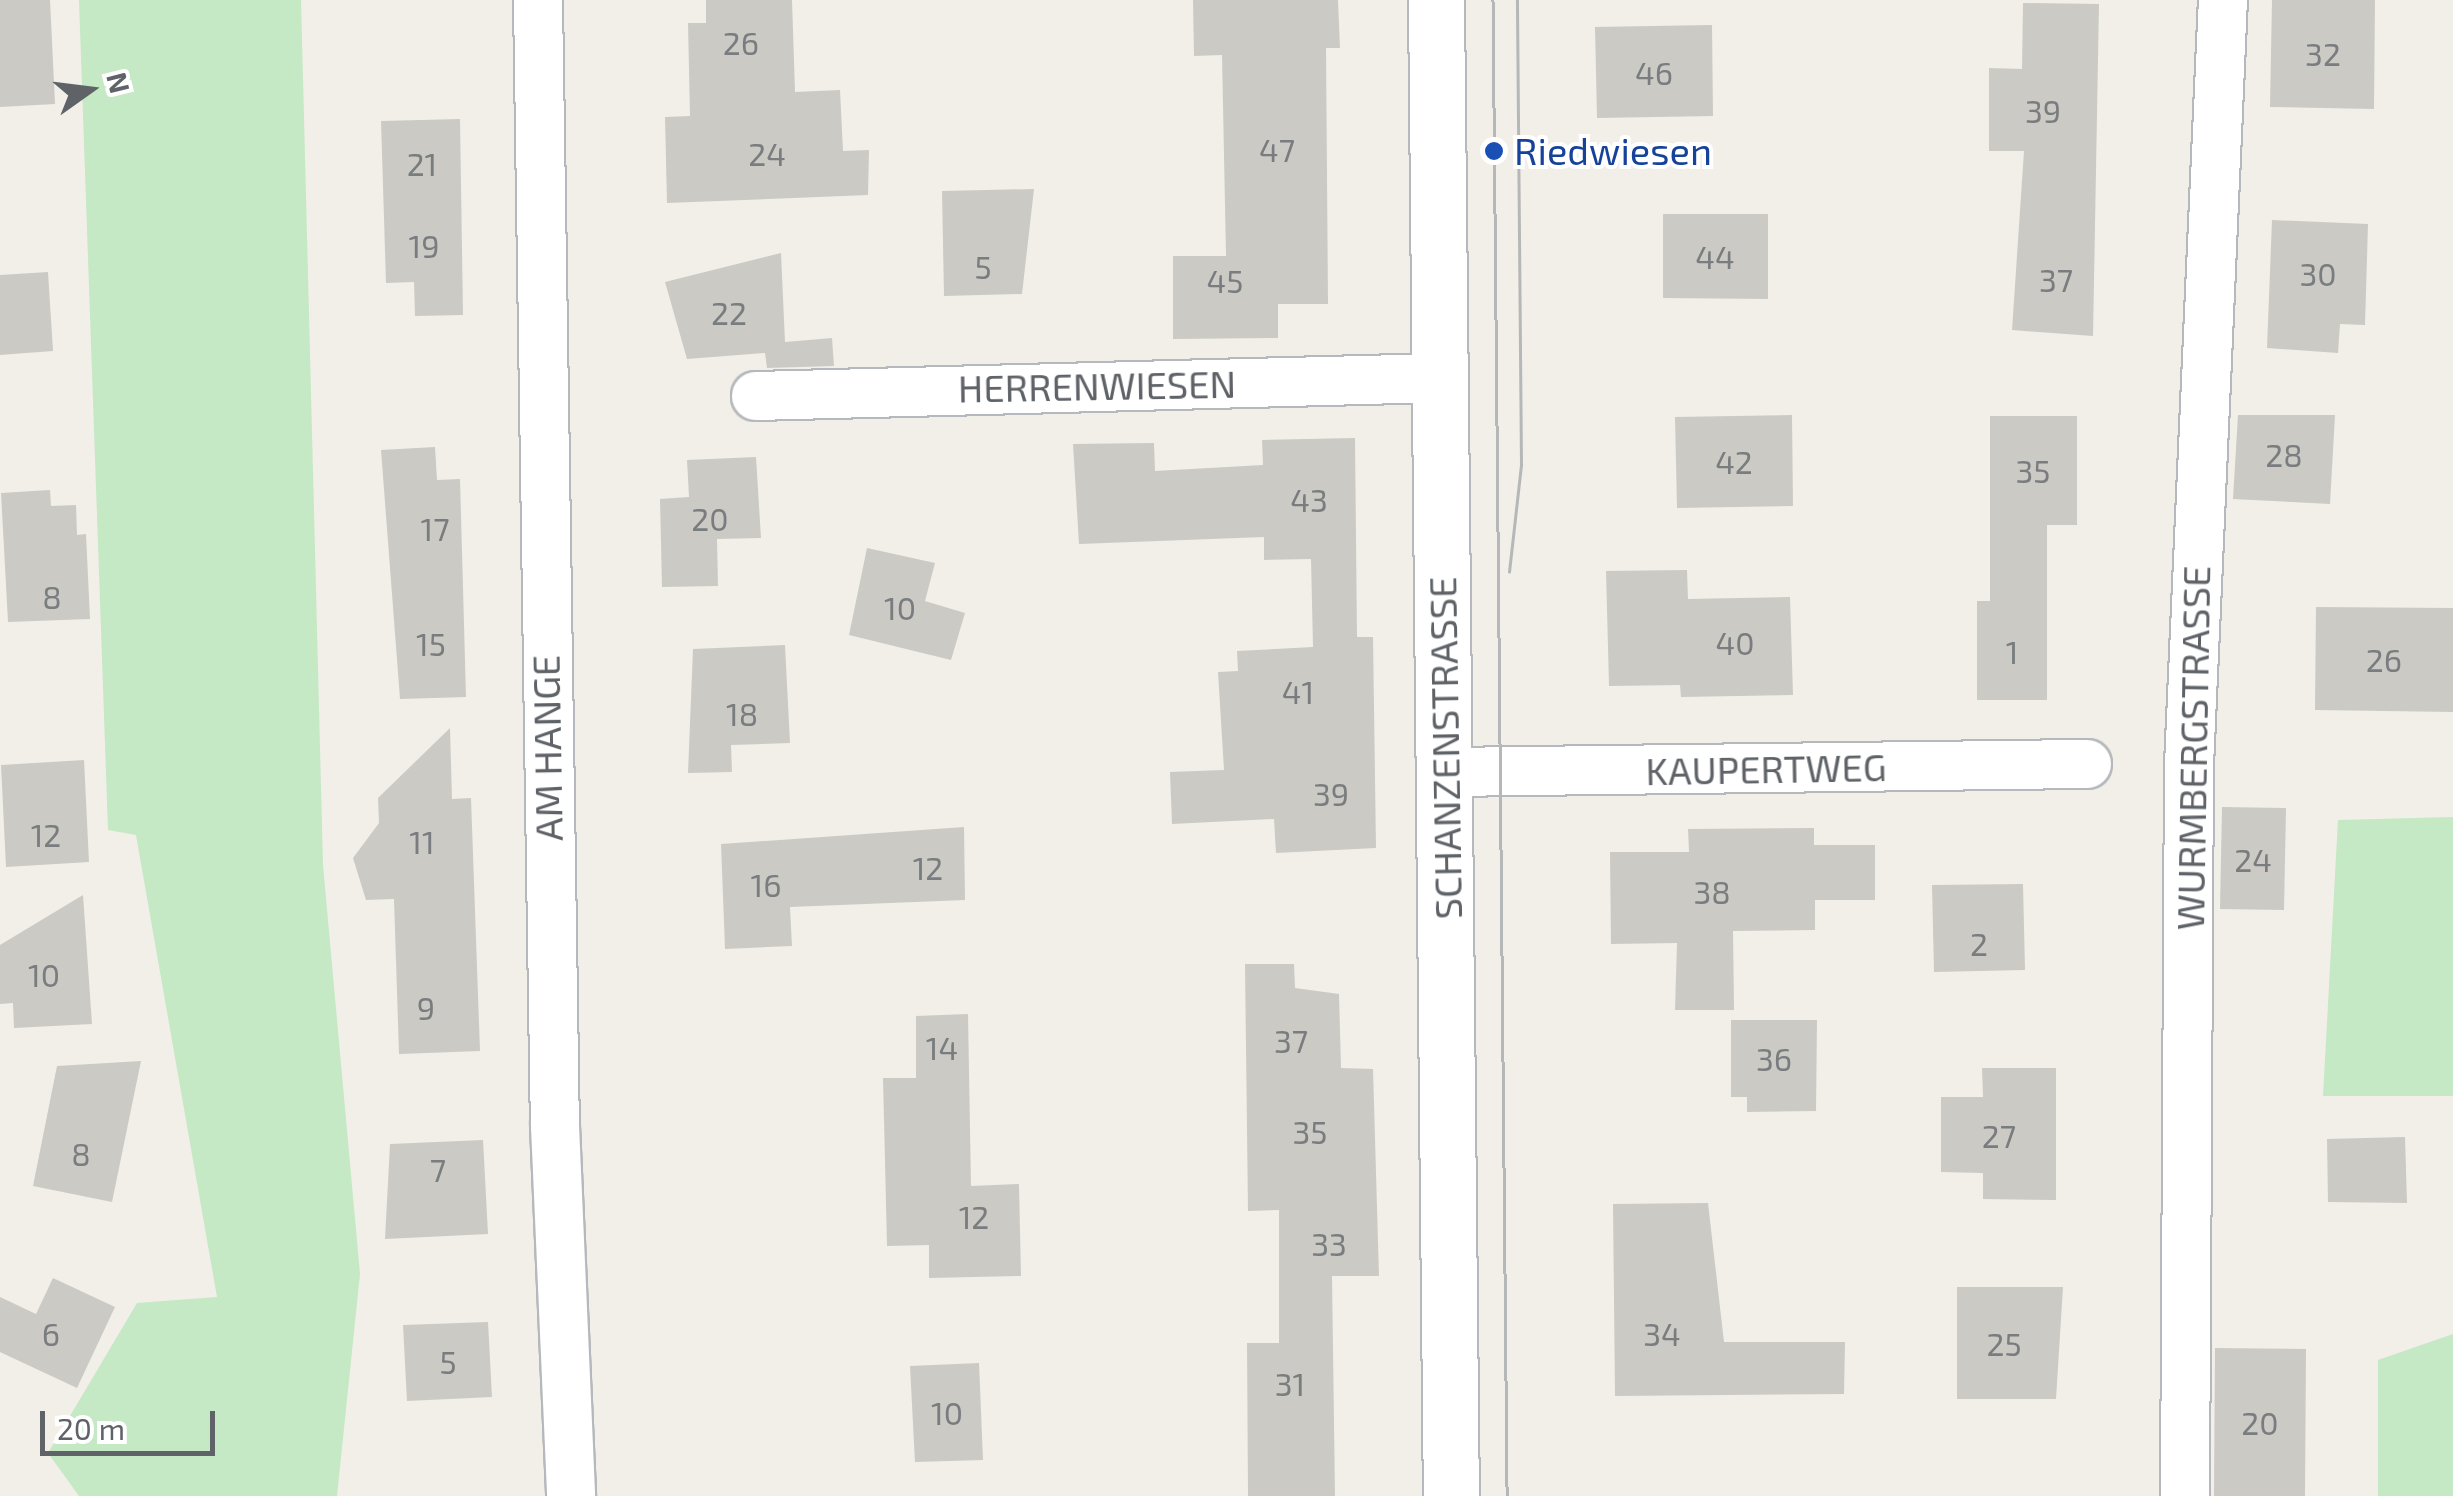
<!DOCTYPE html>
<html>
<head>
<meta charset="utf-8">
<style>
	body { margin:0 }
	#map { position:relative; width:2453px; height:1496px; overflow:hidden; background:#f1efe8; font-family:"Exo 2",sans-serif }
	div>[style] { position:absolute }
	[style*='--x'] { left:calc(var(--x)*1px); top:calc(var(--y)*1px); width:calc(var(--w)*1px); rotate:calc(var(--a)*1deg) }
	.green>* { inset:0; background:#c5e8c5 }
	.building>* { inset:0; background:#cccac5 }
	.roads { filter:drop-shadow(2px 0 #b5b8bc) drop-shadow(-2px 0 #b5b8bc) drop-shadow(0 2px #b5b8bc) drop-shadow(0 -2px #b5b8bc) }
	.minor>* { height:48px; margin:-24px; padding:0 24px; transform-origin:24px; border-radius:24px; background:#fff }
	.tertiary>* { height:55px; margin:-27.5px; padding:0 27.5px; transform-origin:27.5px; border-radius:27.5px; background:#fff }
	.tram>* { height:2.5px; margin:-1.25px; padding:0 1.25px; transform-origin:1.25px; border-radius:1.25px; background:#b6b7b8 }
	.dots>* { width:28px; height:28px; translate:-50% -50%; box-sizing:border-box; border:5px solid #fff; border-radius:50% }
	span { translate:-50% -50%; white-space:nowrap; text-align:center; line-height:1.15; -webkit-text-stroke:8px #fff; paint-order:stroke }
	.number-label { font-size:32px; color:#7a7d7f }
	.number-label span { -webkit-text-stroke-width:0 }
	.transit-label { font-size:38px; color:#164399 }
	.left { translate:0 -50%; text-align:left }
	.street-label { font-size:38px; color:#5f6368 }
	.north { position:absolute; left:40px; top:40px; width:100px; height:100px; -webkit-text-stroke:8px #fff; paint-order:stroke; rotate:76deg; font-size:28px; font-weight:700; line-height:40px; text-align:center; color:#5f6368 }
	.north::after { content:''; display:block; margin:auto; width:35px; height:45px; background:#5f6368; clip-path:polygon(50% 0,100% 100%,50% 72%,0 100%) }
	.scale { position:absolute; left:40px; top:1411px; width:175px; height:45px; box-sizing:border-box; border:5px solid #5f6368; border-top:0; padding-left:12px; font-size:30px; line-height:35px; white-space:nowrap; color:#5f6368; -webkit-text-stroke:8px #fff; paint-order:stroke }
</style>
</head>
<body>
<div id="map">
	<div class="green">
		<div style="clip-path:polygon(79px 0,301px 0,323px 865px,360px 1274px,337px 1496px,79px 1496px,48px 1453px,137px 1303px,217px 1297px,136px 835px,108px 830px)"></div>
		<div style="clip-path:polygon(2453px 817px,2453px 1096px,2323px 1096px,2338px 820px)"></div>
		<div style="clip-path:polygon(2453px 1334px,2453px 1496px,2378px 1496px,2378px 1360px)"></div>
	</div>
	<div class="building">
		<div style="clip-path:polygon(0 0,50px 0,55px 104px,0 107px)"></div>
		<div style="clip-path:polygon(706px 0,792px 0,795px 92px,840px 90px,843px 151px,869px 150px,868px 195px,667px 203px,665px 117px,690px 116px,688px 23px,706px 23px)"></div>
		<div style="clip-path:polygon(1193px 0,1338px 0,1340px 48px,1326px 48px,1328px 304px,1278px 304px,1278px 338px,1173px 339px,1173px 256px,1226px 256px,1222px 55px,1194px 56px)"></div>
		<div style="clip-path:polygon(2272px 0,2375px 0,2374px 109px,2270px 107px)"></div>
		<div style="clip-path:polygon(2023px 3px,2099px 4px,2093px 336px,2012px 330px,2024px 151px,1989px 151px,1989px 68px,2022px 69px)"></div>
		<div style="clip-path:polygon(1712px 25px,1713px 116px,1597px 118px,1595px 27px)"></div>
		<div style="clip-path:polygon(460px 119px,463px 315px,415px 316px,414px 282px,386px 283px,381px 121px)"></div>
		<div style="clip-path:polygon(1034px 189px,1022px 294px,944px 296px,942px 191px)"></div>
		<div style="clip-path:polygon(1663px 214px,1768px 214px,1768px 299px,1663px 298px)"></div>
		<div style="clip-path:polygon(2272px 220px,2368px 224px,2365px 325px,2340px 324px,2338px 353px,2267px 348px)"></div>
		<div style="clip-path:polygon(781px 253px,785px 342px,832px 338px,834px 366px,767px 368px,765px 353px,687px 359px,665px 282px)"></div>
		<div style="clip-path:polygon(48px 272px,53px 351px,0 355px,0 275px)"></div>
		<div style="clip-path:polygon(1792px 415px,1793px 506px,1677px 508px,1675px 417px)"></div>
		<div style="clip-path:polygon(2238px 415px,2335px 415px,2330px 504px,2233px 499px)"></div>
		<div style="clip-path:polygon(1990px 416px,2077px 416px,2077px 525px,2047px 525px,2047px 700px,1977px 700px,1977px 601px,1990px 601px)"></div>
		<div style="clip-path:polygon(1355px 438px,1357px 637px,1373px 637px,1376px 848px,1276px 853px,1274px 819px,1172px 824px,1170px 772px,1224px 770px,1218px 672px,1238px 671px,1237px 651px,1313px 647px,1311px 559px,1264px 560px,1264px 537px,1079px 544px,1073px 444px,1154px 443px,1155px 471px,1263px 465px,1262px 440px)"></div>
		<div style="clip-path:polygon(435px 447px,437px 480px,460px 479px,466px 697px,400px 699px,381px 450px)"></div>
		<div style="clip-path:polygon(756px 457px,761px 538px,717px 539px,718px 586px,662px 587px,660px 499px,689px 497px,687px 460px)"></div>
		<div style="clip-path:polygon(50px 490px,51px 506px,76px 505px,77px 535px,86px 534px,90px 619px,8px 622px,1px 493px)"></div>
		<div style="clip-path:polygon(867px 548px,935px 563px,925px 601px,965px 613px,951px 660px,849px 635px)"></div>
		<div style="clip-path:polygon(1687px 570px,1688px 599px,1790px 597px,1793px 695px,1681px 697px,1680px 685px,1609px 686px,1606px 571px)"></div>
		<div style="clip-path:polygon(2316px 607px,2453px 608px,2453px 712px,2315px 710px)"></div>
		<div style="clip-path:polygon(785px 645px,790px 743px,731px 745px,732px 772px,688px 773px,693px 649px)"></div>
		<div style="clip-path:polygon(450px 728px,452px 799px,471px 798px,480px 1051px,399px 1054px,394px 899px,366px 900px,353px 858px,379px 823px,378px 798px)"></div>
		<div style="clip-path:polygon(84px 760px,89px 862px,6px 867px,1px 765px)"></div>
		<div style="clip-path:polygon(2222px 807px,2286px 808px,2284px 910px,2220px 909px)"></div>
		<div style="clip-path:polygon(964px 827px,965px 900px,790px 907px,792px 946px,725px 949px,721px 844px)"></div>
		<div style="clip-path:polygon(1814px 828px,1814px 845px,1875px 845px,1875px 900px,1815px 900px,1815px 930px,1733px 931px,1734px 1010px,1675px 1010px,1677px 943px,1611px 944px,1610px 852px,1689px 852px,1688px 829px)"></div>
		<div style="clip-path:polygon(2023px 884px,2025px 970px,1934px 972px,1932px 885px)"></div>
		<div style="clip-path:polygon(83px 895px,92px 1024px,14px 1028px,13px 1003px,0 1004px,0 945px)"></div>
		<div style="clip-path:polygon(1245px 964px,1294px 964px,1295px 988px,1339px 994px,1341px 1068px,1373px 1069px,1379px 1276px,1332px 1276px,1335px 1496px,1248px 1496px,1247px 1343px,1279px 1343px,1279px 1210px,1248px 1211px)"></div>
		<div style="clip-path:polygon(968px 1014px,971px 1186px,1019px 1184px,1021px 1276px,929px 1278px,929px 1245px,887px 1246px,883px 1078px,916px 1078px,916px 1016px)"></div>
		<div style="clip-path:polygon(1731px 1020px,1817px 1020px,1816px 1111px,1747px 1112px,1747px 1097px,1731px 1097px)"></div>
		<div style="clip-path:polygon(141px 1061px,112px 1202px,33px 1186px,57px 1066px)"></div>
		<div style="clip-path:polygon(1982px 1068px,2056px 1068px,2056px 1200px,1983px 1199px,1983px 1173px,1941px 1172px,1941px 1097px,1983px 1097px)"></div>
		<div style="clip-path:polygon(2405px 1137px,2407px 1203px,2328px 1202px,2327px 1139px)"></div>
		<div style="clip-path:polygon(483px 1140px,488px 1234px,385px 1239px,390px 1144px)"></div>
		<div style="clip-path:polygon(1708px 1203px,1724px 1342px,1845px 1342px,1844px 1394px,1615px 1396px,1613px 1204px)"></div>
		<div style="clip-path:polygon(53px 1278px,115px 1307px,77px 1388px,0 1352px,0 1297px,36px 1314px)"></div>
		<div style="clip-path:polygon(1957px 1287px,2063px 1287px,2056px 1399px,1957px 1399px)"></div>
		<div style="clip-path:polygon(488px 1322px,492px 1397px,407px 1401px,403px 1325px)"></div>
		<div style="clip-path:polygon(2215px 1348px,2306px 1349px,2305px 1496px,2214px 1496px)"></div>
		<div style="clip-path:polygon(979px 1363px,983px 1460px,915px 1462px,910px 1366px)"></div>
	</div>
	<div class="roads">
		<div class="minor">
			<div style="--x:538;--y:0;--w:1126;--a:89.14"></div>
			<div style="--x:555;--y:1126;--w:370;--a:87.5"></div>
			<div style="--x:756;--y:396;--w:683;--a:-1.51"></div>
			<div style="--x:1446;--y:772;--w:641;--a:-0.72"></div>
			<div style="--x:2185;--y:1496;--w:731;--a:-89.69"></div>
			<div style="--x:2189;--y:765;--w:766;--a:-87.46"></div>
		</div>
		<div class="tertiary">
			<div style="--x:1436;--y:0;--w:1496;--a:89.43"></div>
		</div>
	</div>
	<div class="tram">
		<div style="--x:1493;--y:0;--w:1496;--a:89.46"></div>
		<div style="--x:1509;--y:572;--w:108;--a:-83.6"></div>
		<div style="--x:1521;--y:465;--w:465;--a:-90.5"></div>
	</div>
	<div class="dots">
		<div style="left:1494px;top:151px;background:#1a4fb4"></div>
	</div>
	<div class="number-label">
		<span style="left:741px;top:42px">26</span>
		<span style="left:2323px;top:53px">32</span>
		<span style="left:1654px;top:72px">46</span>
		<span style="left:2043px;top:110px">39</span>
		<span style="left:1277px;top:149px">47</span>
		<span style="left:767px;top:153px">24</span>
		<span style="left:422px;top:163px">21</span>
		<span style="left:424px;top:245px">19</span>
		<span style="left:1715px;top:256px">44</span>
		<span style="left:983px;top:266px">5</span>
		<span style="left:2318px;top:273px">30</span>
		<span style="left:2056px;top:279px">37</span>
		<span style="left:1225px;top:280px">45</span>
		<span style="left:729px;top:312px">22</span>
		<span style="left:2284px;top:454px">28</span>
		<span style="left:1734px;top:461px">42</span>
		<span style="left:2033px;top:470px">35</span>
		<span style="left:1309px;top:499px">43</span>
		<span style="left:710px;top:518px">20</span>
		<span style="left:435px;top:528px">17</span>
		<span style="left:52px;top:596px">8</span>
		<span style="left:900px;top:607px">10</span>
		<span style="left:1735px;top:642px">40</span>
		<span style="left:431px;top:643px">15</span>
		<span style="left:2012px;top:651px">1</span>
		<span style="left:2384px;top:659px">26</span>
		<span style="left:1298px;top:691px">41</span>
		<span style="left:742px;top:713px">18</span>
		<span style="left:1331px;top:793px">39</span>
		<span style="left:46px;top:834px">12</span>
		<span style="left:422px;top:841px">11</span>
		<span style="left:2253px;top:859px">24</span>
		<span style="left:928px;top:867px">12</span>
		<span style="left:766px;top:884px">16</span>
		<span style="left:1712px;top:891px">38</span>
		<span style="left:1979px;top:943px">2</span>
		<span style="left:44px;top:974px">10</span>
		<span style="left:426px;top:1007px">9</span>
		<span style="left:1291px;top:1040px">37</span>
		<span style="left:942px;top:1047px">14</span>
		<span style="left:1774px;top:1058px">36</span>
		<span style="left:1310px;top:1131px">35</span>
		<span style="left:1999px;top:1135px">27</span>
		<span style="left:81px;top:1153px">8</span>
		<span style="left:438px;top:1169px">7</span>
		<span style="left:974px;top:1216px">12</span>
		<span style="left:1329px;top:1243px">33</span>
		<span style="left:51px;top:1333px">6</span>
		<span style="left:1662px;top:1333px">34</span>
		<span style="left:2004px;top:1343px">25</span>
		<span style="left:448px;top:1361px">5</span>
		<span style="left:1290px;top:1383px">31</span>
		<span style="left:947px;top:1412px">10</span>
		<span style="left:2260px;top:1422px">20</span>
	</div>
	<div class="transit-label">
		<span class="left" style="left:1514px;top:151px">Riedwiesen</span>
	</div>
	<div class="street-label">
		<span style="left:1097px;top:386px;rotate:-1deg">HERRENWIESEN</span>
		<span style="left:547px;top:748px;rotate:-91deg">AM HANGE</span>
		<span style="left:1445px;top:748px;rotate:-91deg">SCHANZENSTRASSE</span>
		<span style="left:2193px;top:748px;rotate:-89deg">WURMBERGSTRASSE</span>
		<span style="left:1766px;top:769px;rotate:-1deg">KAUPERTWEG</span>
	</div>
	<div class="north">N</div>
	<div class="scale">20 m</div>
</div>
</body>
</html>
